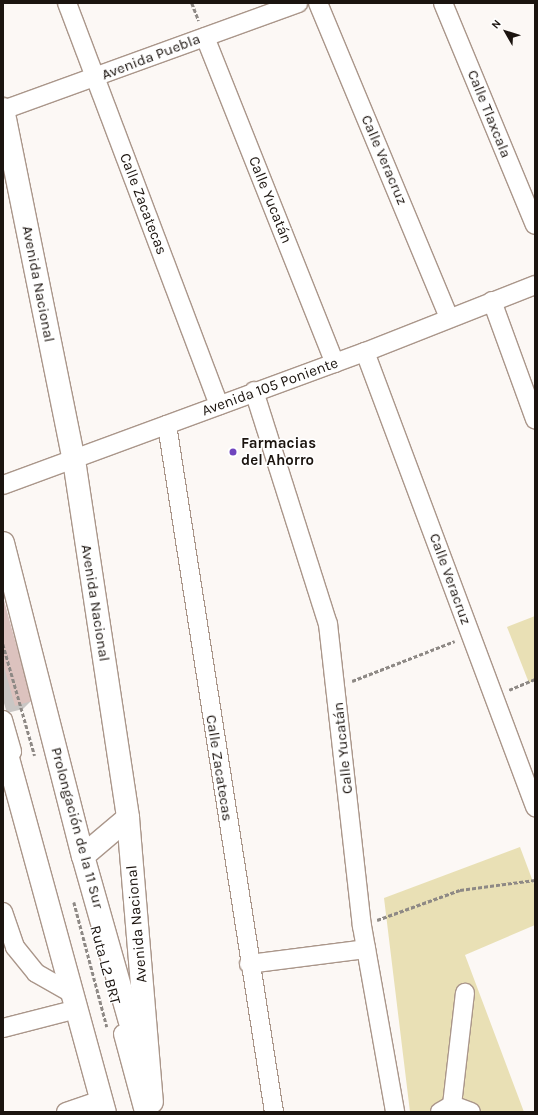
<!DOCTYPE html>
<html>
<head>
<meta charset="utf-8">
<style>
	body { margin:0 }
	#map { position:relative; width:538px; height:1115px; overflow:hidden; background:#fcf8f5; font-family:Karla,sans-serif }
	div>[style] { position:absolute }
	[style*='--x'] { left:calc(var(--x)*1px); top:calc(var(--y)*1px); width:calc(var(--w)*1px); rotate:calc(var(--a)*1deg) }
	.green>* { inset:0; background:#e9e0b5 }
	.shadow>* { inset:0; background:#0003 }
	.building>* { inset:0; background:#dcc2be }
	.path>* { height:2.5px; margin-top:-1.25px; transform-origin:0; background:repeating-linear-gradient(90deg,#8e8985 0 4px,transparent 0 6px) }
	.roads { filter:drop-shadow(1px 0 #aa968a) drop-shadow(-1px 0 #aa968a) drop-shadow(0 1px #aa968a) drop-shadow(0 -1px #aa968a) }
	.minor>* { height:18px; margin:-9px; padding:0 9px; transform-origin:9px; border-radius:9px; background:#fff }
	.major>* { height:22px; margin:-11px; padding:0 11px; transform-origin:11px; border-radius:11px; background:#fff }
	.dots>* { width:11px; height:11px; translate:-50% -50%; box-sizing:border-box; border:2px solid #fff; border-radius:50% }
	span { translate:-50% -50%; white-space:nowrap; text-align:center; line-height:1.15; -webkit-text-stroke:3px #fff; paint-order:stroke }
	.street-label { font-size:15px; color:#1b140f }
	.poi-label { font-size:15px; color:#1b140f; font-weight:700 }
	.left { translate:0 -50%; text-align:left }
	.frame { position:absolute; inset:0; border:4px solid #1b140f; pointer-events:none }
	.north { position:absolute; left:486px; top:12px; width:40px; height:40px; -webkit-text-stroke:3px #fff; paint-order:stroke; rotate:309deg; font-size:11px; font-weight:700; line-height:16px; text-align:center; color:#1b140f }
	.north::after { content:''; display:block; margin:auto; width:14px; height:18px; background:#1b140f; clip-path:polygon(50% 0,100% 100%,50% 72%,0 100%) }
</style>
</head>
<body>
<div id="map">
	<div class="green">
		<div style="clip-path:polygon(535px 616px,535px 680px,529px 683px,507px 627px)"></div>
		<div style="clip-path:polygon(520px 847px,535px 887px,535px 925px,465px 955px,524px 1112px,410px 1112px,384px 898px)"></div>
	</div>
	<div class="shadow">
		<div style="clip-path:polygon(3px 599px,31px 701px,23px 709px,7px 713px,3px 700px)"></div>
	</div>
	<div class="building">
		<div style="clip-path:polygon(3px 597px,32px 701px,15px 706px,3px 663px)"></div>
	</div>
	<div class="path">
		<div style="--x:192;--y:3;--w:19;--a:69"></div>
		<div style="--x:3;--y:644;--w:116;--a:74.1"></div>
		<div style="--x:352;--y:681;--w:110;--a:-21.2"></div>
		<div style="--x:509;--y:690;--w:28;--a:-23"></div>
		<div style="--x:74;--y:902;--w:129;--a:75.2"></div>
		<div style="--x:377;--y:920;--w:88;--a:-19.9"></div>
		<div style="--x:460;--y:890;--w:76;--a:-7.6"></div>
	</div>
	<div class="roads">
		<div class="minor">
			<div style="--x:67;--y:3;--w:430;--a:69.3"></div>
			<div style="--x:318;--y:3;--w:340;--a:67.4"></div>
			<div style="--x:443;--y:3;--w:240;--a:67.5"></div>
			<div style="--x:205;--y:37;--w:351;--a:68.3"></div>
			<div style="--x:3;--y:110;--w:314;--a:-19.9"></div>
			<div style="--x:492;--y:301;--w:126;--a:70"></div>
			<div style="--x:365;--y:352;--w:486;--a:69.5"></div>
			<div style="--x:254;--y:391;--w:244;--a:72.4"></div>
			<div style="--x:328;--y:624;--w:304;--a:83.6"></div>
			<div style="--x:362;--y:926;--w:189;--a:79.9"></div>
			<div style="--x:167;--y:425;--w:695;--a:81.15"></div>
			<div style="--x:3;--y:485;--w:386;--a:-20.2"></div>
			<div style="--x:365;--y:352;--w:183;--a:-21.5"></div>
			<div style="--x:3;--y:720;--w:33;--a:74"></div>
			<div style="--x:3;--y:912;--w:37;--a:71"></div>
			<div style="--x:15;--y:947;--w:33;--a:51"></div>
			<div style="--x:36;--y:973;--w:43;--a:29.6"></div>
			<div style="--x:249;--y:964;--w:118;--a:-7.3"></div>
			<div style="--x:3;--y:1028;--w:76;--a:-14.4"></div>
			<div style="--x:123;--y:1034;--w:81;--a:74.9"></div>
			<div style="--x:452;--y:1105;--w:113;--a:-83.4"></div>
			<div style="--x:66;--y:1112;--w:37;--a:-19"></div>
			<div style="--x:440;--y:1112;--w:14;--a:-30"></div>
			<div style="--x:452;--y:1105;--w:20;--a:20"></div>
		</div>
		<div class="major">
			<div style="--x:3;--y:109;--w:358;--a:78.6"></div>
			<div style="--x:74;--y:460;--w:362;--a:81.4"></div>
			<div style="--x:128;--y:818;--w:285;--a:85.2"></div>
			<div style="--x:3;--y:543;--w:323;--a:75.7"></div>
			<div style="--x:83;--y:856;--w:203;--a:74.2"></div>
			<div style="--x:3;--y:740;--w:386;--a:74.7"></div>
			<div style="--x:83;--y:856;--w:59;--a:-40.2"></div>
		</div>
	</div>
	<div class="dots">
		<div style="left:233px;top:452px;background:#7045be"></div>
	</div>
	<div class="street-label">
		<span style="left:151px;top:57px;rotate:-21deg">Avenida Puebla</span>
		<span style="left:489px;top:114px;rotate:68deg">Calle Tlaxcala</span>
		<span style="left:384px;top:160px;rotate:67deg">Calle Veracruz</span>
		<span style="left:270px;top:200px;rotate:68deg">Calle Yucatán</span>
		<span style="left:143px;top:204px;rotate:69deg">Calle Zacatecas</span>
		<span style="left:38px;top:284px;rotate:79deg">Avenida Nacional</span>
		<span style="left:270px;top:387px;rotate:-20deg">Avenida 105 Poniente</span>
		<span style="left:450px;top:579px;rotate:70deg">Calle Veracruz</span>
		<span style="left:95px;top:603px;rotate:81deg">Avenida Nacional</span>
		<span style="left:343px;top:748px;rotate:-96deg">Calle Yucatán</span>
		<span style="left:219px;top:768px;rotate:81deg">Calle Zacatecas</span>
		<span style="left:77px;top:828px;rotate:75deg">Prolongación de la 11 Sur</span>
		<span style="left:137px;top:924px;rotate:-95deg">Avenida Nacional</span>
		<span style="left:105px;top:965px;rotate:75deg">Ruta L2 BRT</span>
	</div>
	<div class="poi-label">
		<span class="left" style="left:241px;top:452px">Farmacias<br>del Ahorro</span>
	</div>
	<div class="frame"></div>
	<div class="north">N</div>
</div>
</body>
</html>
